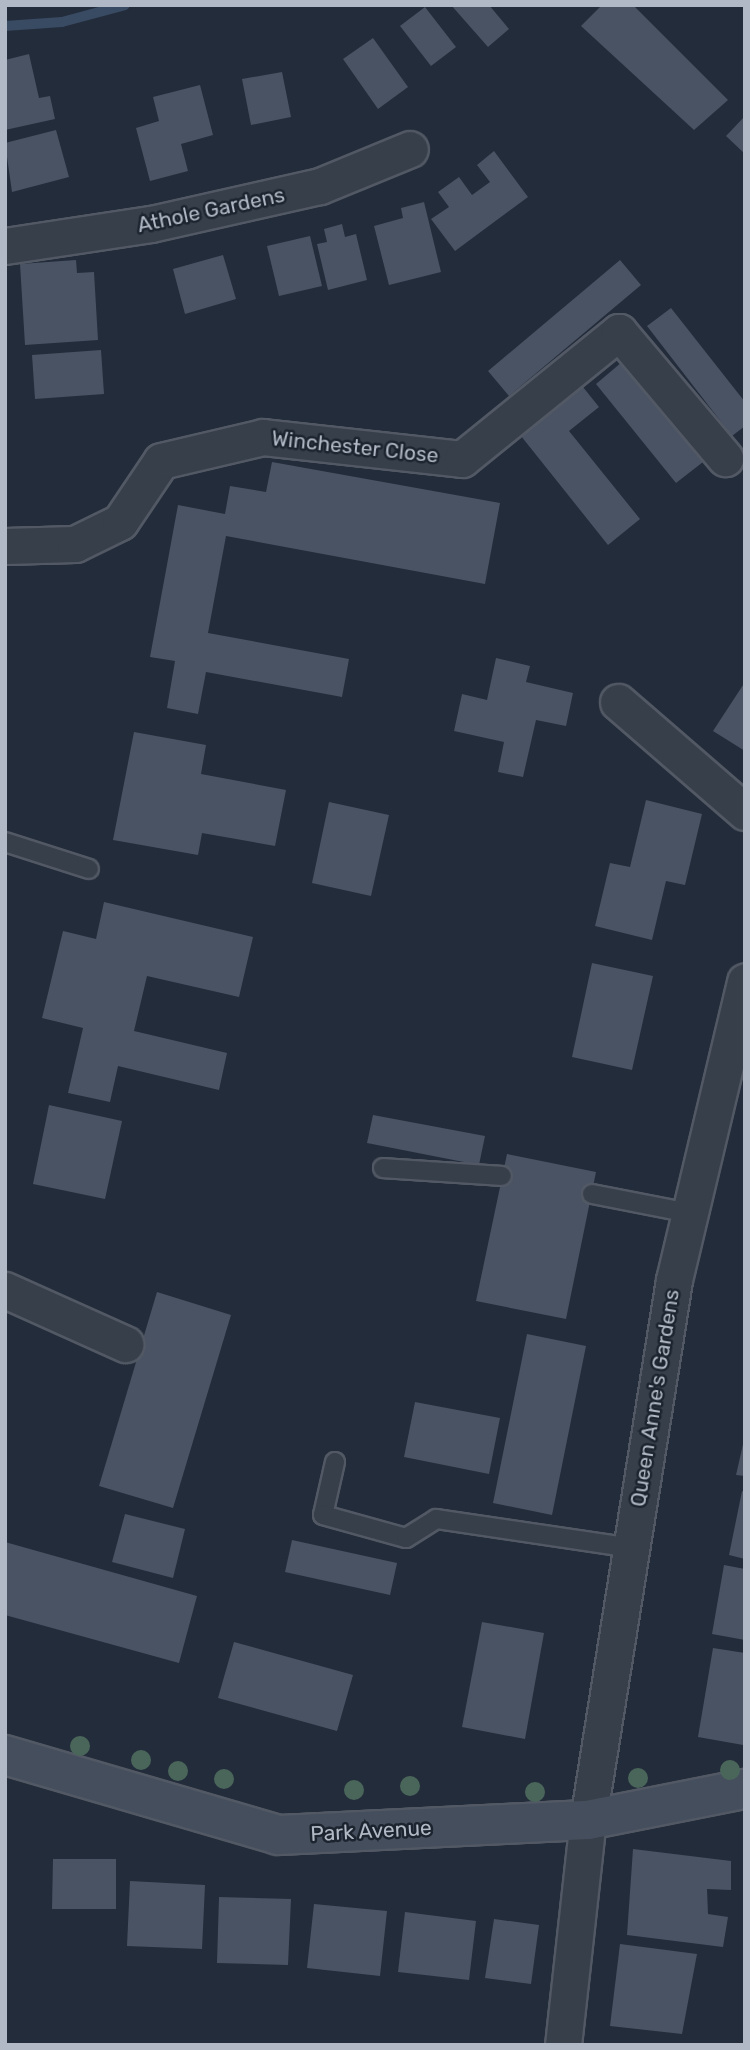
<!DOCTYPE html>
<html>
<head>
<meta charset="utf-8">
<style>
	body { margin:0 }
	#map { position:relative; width:750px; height:2050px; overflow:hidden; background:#232c3a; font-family:Rubik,sans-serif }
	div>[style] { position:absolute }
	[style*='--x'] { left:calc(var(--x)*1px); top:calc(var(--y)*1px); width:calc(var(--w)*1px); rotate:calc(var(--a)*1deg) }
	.stream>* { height:10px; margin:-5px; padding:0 5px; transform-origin:5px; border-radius:5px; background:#394a63 }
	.building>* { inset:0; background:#495363 }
	.roads { filter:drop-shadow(2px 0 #525965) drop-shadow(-2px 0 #525965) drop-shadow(0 2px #525965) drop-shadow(0 -2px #525965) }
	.lane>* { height:18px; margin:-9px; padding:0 9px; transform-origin:9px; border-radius:9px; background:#373f4a }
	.street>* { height:35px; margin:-17.5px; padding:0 17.5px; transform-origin:17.5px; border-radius:17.5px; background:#373f4a }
	.secondary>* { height:38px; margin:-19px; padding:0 19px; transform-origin:19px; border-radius:19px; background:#454e5d }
	.trees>* { width:20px; height:20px; margin:-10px; border-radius:50%; background:#4a665a }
	span { translate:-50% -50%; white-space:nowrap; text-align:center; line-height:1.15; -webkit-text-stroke:5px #1c242f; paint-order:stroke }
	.street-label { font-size:21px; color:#b2b9c6 }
	.frame { position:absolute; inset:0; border:7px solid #b2b9c6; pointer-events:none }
</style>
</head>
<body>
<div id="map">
	<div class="stream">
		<div style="--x:5;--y:26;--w:57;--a:-4"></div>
		<div style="--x:62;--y:22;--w:65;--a:-15.1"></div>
	</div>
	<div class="building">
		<div style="clip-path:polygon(451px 5px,489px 5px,509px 29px,488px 47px)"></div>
		<div style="clip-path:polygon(602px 5px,633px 5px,728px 100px,694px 130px,581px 26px)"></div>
		<div style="clip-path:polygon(425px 7px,456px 47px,431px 66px,400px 26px)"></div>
		<div style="clip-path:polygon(373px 38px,408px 87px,378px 109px,343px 59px)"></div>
		<div style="clip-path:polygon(29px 54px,39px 98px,50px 96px,55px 119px,5px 130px,5px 60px)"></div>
		<div style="clip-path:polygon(282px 72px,291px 117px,251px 125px,242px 79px)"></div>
		<div style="clip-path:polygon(200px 85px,213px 135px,181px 144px,188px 171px,150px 181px,136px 128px,159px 121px,153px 97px)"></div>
		<div style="clip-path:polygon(745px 116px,745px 154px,726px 136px)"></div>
		<div style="clip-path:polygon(56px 130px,69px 177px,12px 192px,5px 143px)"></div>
		<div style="clip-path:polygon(494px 151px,528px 197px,455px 251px,431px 219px,449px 207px,438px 192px,459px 177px,472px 195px,490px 182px,477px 165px)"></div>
		<div style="clip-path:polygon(424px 202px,441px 272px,389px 285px,374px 226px,403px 218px,401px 208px)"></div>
		<div style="clip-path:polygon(342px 224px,345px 237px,356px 234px,367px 280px,328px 290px,317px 244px,327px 242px,324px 229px)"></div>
		<div style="clip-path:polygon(310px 236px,322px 286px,279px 296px,267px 246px)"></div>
		<div style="clip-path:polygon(223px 255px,236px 299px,185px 314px,173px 269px)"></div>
		<div style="clip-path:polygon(76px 260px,77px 273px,94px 272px,98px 340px,25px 345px,20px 264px)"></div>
		<div style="clip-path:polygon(620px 260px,641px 285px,509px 396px,488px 371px)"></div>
		<div style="clip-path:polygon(671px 308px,745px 402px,745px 426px,732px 436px,647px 326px)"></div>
		<div style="clip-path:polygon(101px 350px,104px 394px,35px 399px,32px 355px)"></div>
		<div style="clip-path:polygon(622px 362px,703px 462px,676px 483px,596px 384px)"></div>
		<div style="clip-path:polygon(583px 387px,599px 407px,569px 431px,640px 519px,608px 545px,521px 436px)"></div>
		<div style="clip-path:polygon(272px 462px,500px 503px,485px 584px,226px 536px,208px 633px,349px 659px,342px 697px,206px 672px,198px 714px,167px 708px,175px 661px,150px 657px,178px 505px,225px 514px,230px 486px,266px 492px)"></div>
		<div style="clip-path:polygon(496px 658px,530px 666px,526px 682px,573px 693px,566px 726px,536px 720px,523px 777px,498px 772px,504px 742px,454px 731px,462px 694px,487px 700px)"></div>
		<div style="clip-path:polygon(745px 682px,745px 751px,713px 731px)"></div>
		<div style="clip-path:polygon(134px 732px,206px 745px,201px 774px,286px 790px,275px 846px,202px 833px,198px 855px,113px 840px)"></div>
		<div style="clip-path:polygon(646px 800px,702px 814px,685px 885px,666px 881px,652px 940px,595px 926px,610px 863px,630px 867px)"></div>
		<div style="clip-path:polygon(329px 802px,389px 815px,371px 896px,312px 883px)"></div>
		<div style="clip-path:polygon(104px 902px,253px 937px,239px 997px,147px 976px,134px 1031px,227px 1053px,219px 1090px,118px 1066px,110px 1102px,68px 1093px,83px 1028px,42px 1018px,63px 931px,96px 939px)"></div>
		<div style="clip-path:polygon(592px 963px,653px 976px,632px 1070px,572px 1057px)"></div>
		<div style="clip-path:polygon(49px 1105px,122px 1121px,105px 1199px,33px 1184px)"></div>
		<div style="clip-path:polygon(373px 1115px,485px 1136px,479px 1165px,367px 1143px)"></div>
		<div style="clip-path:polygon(507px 1154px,596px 1172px,566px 1319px,476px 1301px)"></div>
		<div style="clip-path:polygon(157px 1292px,231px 1315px,173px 1508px,99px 1486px)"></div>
		<div style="clip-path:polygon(527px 1334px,586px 1346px,552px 1515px,493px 1503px)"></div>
		<div style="clip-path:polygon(415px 1402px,500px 1418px,489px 1474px,404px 1457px)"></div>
		<div style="clip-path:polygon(744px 1440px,745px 1440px,745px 1476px,736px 1475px)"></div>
		<div style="clip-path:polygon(742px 1491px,745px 1492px,745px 1559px,729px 1555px)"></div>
		<div style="clip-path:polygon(125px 1514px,185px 1529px,173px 1578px,112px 1562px)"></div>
		<div style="clip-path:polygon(292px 1540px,397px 1563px,390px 1595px,285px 1572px)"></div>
		<div style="clip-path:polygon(5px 1542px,197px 1596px,179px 1663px,5px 1615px)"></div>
		<div style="clip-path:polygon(724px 1565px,745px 1569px,745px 1640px,712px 1634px)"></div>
		<div style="clip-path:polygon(482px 1622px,544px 1633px,525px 1739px,462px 1727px)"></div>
		<div style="clip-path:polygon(234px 1642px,353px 1675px,337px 1731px,218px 1698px)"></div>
		<div style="clip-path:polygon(713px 1648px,745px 1653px,743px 1745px,698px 1737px)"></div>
		<div style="clip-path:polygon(633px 1849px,731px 1861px,731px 1890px,707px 1889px,708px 1914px,728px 1917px,723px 1947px,627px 1935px)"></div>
		<div style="clip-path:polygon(53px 1859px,116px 1859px,116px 1909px,52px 1909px)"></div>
		<div style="clip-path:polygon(130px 1881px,205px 1885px,202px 1949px,127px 1946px)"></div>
		<div style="clip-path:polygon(219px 1897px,291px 1899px,288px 1965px,217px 1963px)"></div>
		<div style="clip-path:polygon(314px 1904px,387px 1911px,380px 1976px,307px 1968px)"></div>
		<div style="clip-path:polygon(405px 1912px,476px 1921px,469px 1980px,398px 1972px)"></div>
		<div style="clip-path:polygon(494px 1919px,539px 1925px,531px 1984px,485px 1978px)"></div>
		<div style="clip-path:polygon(620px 1944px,697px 1954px,682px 2034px,610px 2026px)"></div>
	</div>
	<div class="roads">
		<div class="lane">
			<div style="--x:5;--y:842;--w:88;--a:17.8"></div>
			<div style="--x:383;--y:1168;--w:119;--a:3.8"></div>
			<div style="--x:592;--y:1194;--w:100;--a:11"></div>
			<div style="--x:335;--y:1462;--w:54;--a:102.8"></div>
			<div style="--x:323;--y:1515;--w:86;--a:15.5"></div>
			<div style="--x:406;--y:1538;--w:36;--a:-32"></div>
			<div style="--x:436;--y:1519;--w:198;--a:8.4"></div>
		</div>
		<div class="street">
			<div style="--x:5;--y:246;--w:148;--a:-8.6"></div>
			<div style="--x:151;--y:224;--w:173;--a:-12.7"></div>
			<div style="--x:320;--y:186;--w:97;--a:-22.3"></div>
			<div style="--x:5;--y:546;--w:70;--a:-1.6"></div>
			<div style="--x:75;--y:544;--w:50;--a:-26.1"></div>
			<div style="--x:120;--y:522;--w:73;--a:-56.1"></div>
			<div style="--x:161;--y:461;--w:105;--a:-13.2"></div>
			<div style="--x:263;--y:437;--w:200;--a:6.3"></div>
			<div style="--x:462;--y:459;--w:202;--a:-39"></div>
			<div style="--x:619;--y:332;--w:165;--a:49.9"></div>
			<div style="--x:618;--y:702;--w:168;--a:40.9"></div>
			<div style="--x:5;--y:1290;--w:132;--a:24.2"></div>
			<div style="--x:563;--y:2045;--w:226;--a:-83.7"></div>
			<div style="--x:588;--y:1820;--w:547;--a:-80.95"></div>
			<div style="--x:674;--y:1280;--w:307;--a:-76.6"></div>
		</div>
		<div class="secondary">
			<div style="--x:5;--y:1755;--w:284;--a:16.3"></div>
			<div style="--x:278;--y:1835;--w:310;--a:-2.8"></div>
			<div style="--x:588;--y:1820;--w:160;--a:-11.2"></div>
		</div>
	</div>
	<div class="trees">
		<div style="left:80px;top:1746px"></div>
		<div style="left:141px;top:1760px"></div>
		<div style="left:730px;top:1770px"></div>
		<div style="left:178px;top:1771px"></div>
		<div style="left:638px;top:1778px"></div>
		<div style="left:224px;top:1779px"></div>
		<div style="left:410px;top:1786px"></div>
		<div style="left:354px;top:1790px"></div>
		<div style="left:535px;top:1792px"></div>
	</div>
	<div class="street-label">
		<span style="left:211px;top:210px;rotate:-12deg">Athole Gardens</span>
		<span style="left:355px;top:447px;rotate:6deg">Winchester Close</span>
		<span style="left:655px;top:1398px;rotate:-81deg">Queen Anne's Gardens</span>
		<span style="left:371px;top:1831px;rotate:-3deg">Park Avenue</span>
	</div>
	<div class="frame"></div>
</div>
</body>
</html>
